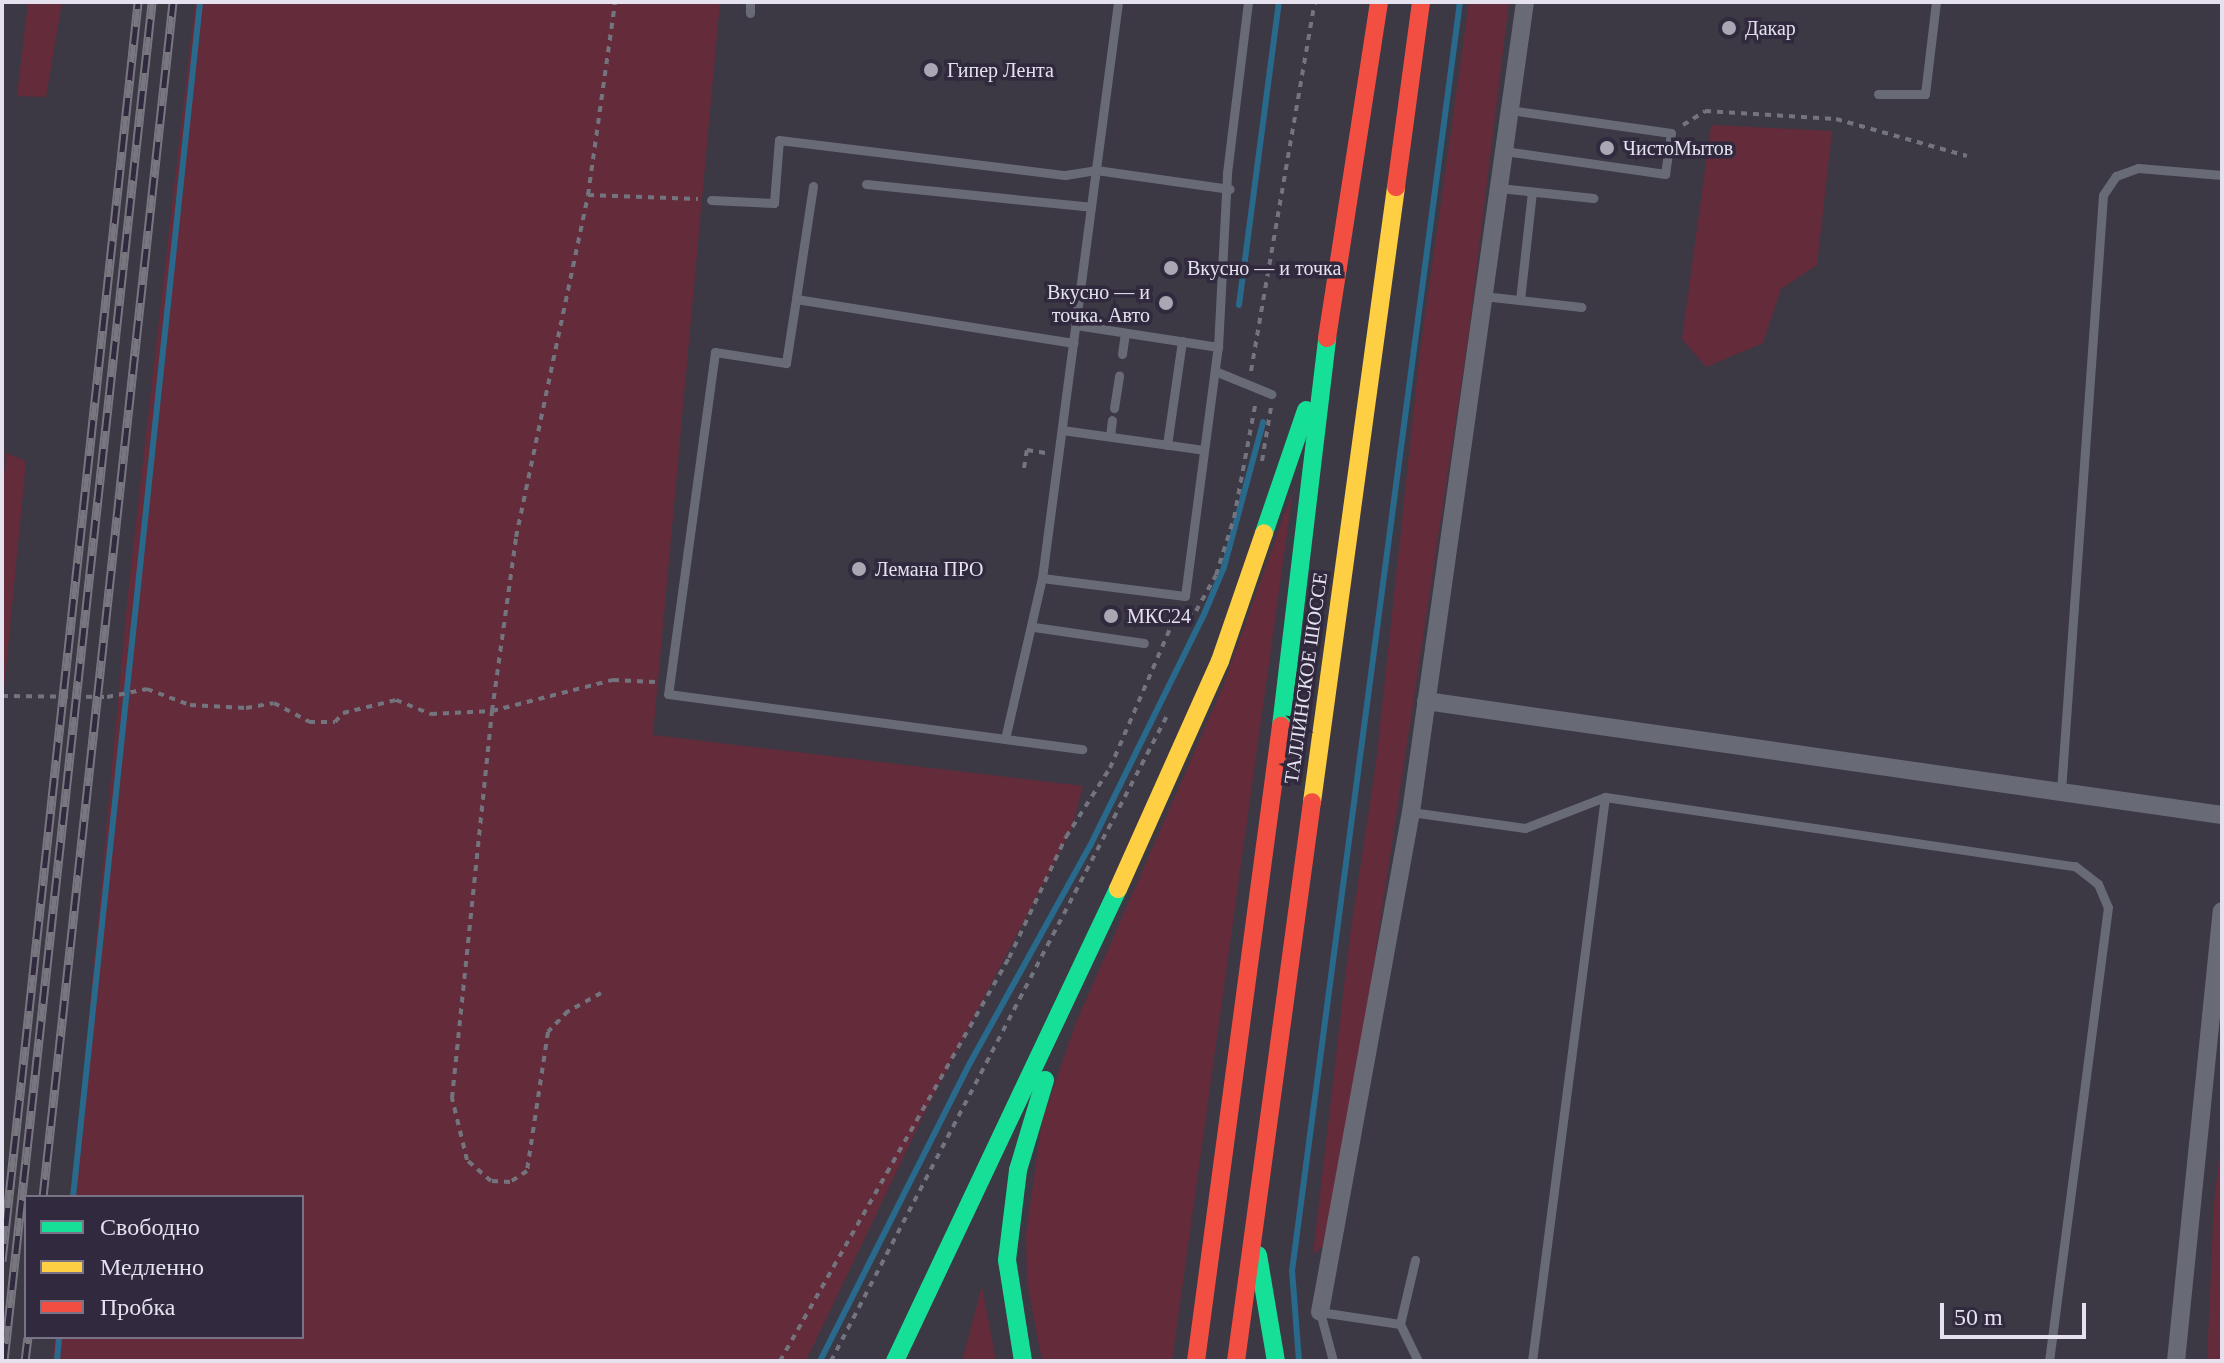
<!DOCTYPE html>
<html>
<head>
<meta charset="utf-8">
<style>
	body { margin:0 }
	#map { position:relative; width:2224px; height:1363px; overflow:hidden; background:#3c3844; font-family:Georgia,serif }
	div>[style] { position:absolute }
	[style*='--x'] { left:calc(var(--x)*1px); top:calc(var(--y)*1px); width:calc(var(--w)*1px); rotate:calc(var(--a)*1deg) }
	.green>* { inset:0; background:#642c3a }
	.stream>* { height:6px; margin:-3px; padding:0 3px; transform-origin:3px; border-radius:3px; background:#28698c }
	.path>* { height:4px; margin-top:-2px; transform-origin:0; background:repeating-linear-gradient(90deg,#73747e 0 6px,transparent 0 12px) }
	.lane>* { height:9px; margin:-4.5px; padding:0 4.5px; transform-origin:4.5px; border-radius:4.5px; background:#686b76 }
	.street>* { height:18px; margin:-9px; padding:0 9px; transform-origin:9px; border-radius:9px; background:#686b76 }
	.fast>* { height:18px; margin:-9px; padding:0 9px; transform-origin:9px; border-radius:9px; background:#16e098 }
	.slow>* { height:18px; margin:-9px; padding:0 9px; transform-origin:9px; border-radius:9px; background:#ffcf43 }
	.jam>* { height:18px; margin:-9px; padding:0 9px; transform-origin:9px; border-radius:9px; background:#f24e42 }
	.rail>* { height:9px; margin-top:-4.5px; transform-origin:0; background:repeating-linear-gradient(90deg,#31293e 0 18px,#787780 0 36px); box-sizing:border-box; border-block:2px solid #787780 }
	.dots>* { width:22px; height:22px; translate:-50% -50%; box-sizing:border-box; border:4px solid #31293e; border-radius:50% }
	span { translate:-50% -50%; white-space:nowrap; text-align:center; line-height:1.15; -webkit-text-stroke:7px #31293e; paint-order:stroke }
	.poi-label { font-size:20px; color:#e5e1ef }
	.left { translate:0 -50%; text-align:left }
	.right { translate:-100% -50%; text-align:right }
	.street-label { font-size:20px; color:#e5e1ef }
	.frame { position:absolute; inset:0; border:4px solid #e5e1ef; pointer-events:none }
	.legend { position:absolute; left:24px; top:1195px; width:280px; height:144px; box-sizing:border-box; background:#31293e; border:2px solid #797385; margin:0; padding:10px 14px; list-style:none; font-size:24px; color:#e5e1ef }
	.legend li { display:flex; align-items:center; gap:16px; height:40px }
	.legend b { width:40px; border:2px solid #797385 }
	.scale { position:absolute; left:1940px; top:1303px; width:146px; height:36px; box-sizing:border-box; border:4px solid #e5e1ef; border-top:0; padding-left:10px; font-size:24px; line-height:28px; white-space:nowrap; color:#e5e1ef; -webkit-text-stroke:6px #31293e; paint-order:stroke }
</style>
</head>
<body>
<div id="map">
	<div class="green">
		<div style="clip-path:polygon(28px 2px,62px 2px,46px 97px,17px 96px)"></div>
		<div style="clip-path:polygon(195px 2px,720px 2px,653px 735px,1083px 786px,1072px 828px,927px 1108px,806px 1361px,52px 1361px,55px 1337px,302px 1337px,302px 1197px,72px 1197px,128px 594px)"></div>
		<div style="clip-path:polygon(1469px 2px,1509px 2px,1468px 339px,1365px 1023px,1332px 1214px,1324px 1245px,1313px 1255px,1350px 935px,1376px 763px,1420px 351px)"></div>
		<div style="clip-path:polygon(1711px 125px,1832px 131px,1817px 265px,1781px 289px,1763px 343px,1706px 367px,1682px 339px)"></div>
		<div style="clip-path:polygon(6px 453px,26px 461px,2px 710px,2px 497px)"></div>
		<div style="clip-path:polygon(1293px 490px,1172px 1361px,1042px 1361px,1027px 1282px,1026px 1233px,1042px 1121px,1075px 1025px,1224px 684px)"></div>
		<div style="clip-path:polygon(2221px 1140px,2222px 1361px,2207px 1361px,2214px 1204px)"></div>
		<div style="clip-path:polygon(982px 1286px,996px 1361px,962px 1361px)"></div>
	</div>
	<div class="stream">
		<div style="--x:1239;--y:305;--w:306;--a:-82.5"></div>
		<div style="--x:73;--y:1197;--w:1202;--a:-83.93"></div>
		<div style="--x:57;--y:1361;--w:24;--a:-85"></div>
		<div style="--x:820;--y:1361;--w:334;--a:-63.3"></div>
		<div style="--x:970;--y:1063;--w:248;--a:-61.1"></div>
		<div style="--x:1090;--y:846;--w:261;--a:-63.8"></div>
		<div style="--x:1205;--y:612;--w:49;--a:-67.1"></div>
		<div style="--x:1224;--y:567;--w:150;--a:-74.9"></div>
		<div style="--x:1299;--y:1361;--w:90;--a:-94.4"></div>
		<div style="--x:1292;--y:1271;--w:1280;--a:-82.46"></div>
	</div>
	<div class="path">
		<div style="--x:1683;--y:125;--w:26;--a:-32"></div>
		<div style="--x:1705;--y:111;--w:131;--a:3.5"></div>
		<div style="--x:1836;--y:119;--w:136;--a:15.8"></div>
		<div style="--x:588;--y:195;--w:110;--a:2.1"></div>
		<div style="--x:1251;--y:371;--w:375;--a:-80.2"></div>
		<div style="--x:1262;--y:461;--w:55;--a:-80.5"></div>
		<div style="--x:1024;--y:468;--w:18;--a:-81"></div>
		<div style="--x:1027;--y:450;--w:19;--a:9"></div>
		<div style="--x:1176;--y:620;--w:22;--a:-24"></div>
		<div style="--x:1196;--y:611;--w:41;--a:-60.9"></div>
		<div style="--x:1216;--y:575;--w:60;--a:-72.5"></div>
		<div style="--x:1234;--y:518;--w:120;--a:-79.4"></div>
		<div style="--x:2;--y:696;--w:105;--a:0.5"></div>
		<div style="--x:107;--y:697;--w:41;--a:-11.3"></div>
		<div style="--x:147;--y:689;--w:46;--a:20.4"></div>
		<div style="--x:190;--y:705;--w:56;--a:3.1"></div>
		<div style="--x:246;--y:708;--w:28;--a:-10"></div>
		<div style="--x:274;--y:703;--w:40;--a:28"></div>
		<div style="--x:309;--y:722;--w:26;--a:0"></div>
		<div style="--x:335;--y:722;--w:12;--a:-48"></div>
		<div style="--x:343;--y:713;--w:55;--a:-13.8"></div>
		<div style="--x:396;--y:700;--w:38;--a:22"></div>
		<div style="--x:431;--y:714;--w:61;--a:-2.8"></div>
		<div style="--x:492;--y:711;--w:125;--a:-14.4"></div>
		<div style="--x:613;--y:680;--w:42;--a:2.7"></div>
		<div style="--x:601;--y:993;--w:38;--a:151"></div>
		<div style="--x:568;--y:1011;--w:29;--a:134"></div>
		<div style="--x:548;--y:1032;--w:141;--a:98.6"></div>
		<div style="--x:527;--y:1171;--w:20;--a:147"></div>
		<div style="--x:510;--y:1182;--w:19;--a:-177"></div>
		<div style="--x:491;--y:1181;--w:32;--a:-139"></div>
		<div style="--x:467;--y:1160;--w:64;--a:-103.6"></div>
		<div style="--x:452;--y:1098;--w:389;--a:-84.1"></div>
		<div style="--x:492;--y:711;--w:176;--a:-82.1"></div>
		<div style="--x:516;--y:537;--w:349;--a:-78.1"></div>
		<div style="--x:588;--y:195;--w:195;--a:-82"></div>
		<div style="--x:780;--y:1361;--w:464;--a:-60.4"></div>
		<div style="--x:1009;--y:958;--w:134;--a:-64.8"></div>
		<div style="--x:1066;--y:837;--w:82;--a:-57.5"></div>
		<div style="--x:1110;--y:768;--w:174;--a:-66.7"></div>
		<div style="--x:831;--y:1361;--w:730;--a:-62.49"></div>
	</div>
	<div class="lane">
		<div style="--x:750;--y:13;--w:11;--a:-90"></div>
		<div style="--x:1878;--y:94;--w:47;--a:0"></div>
		<div style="--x:1925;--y:94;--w:93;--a:-83.2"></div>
		<div style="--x:1504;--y:151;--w:163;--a:8.1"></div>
		<div style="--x:1665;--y:174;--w:41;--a:-81.7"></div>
		<div style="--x:1671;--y:133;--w:164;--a:-171.9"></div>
		<div style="--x:866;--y:184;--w:226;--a:5.8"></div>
		<div style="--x:813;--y:186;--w:114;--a:98.6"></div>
		<div style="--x:796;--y:299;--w:281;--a:9"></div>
		<div style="--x:1499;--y:188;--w:95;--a:6.1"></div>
		<div style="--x:711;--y:200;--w:63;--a:2.7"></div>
		<div style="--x:774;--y:203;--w:63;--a:-85.5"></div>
		<div style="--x:779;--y:140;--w:288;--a:7"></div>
		<div style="--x:1065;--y:175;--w:31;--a:-9"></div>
		<div style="--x:1096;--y:170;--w:135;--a:8.1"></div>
		<div style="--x:1483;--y:296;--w:99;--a:6.4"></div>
		<div style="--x:796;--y:299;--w:65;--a:98.9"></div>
		<div style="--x:786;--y:363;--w:72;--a:-171.2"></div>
		<div style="--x:715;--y:352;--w:345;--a:97.8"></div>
		<div style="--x:668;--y:694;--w:418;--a:7.6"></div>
		<div style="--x:1520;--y:300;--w:109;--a:-83.7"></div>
		<div style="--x:1076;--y:325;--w:144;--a:8.8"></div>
		<div style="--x:1122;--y:354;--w:21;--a:-82"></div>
		<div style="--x:1215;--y:371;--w:61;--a:22.3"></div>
		<div style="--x:1114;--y:408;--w:33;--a:-81"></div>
		<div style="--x:1062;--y:430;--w:143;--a:8"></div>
		<div style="--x:1110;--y:436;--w:16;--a:-83"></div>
		<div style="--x:1167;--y:445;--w:105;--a:-81.8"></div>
		<div style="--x:1042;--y:578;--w:144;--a:7.2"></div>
		<div style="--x:1185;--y:596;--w:251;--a:-82.5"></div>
		<div style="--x:1218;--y:347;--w:174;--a:-87"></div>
		<div style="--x:1227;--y:173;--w:172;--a:-83"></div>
		<div style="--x:1034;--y:627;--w:111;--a:8.3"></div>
		<div style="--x:1005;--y:739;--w:165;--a:-77.1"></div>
		<div style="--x:1042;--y:578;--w:581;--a:-82.48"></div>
		<div style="--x:2061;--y:791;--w:597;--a:-85.97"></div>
		<div style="--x:2103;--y:195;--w:23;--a:-56"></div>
		<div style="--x:2116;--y:176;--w:23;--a:-20"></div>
		<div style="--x:2138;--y:168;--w:84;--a:4.8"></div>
		<div style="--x:1411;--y:812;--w:115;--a:8"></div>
		<div style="--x:1525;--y:828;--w:86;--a:-21.2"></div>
		<div style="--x:1605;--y:797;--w:475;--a:8.4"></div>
		<div style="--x:2075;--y:866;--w:29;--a:38"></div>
		<div style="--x:2098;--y:884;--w:25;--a:67"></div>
		<div style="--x:2108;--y:907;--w:458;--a:97.4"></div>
		<div style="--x:1400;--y:1324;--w:41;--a:64.1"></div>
		<div style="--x:1333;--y:1361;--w:51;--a:-104.9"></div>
		<div style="--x:1320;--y:1312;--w:81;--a:8.5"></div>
		<div style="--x:1400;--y:1324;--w:66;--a:-76.8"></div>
		<div style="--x:1532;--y:1361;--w:569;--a:-82.63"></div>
	</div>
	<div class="street">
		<div style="--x:1426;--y:701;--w:804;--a:8.15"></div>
		<div style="--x:1320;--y:1312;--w:508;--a:-79.69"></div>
		<div style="--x:1411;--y:812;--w:818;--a:-81.99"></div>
		<div style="--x:2176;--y:1361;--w:452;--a:-84.2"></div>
	</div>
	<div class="fast">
		<div style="--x:1264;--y:533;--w:130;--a:-71.1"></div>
		<div style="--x:1281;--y:726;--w:391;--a:-83.2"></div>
		<div style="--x:1258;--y:1255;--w:108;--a:80.4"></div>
		<div style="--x:895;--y:1361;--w:522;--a:-64.71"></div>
		<div style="--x:1023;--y:1361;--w:102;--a:-99"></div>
		<div style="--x:1007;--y:1260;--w:91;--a:-83"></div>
		<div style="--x:1018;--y:1170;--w:94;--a:-73.3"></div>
	</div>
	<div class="slow">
		<div style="--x:1312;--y:802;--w:621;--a:-82.22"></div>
		<div style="--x:1118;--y:889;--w:250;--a:-65.9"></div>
		<div style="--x:1220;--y:661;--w:135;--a:-71"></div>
	</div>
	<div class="jam">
		<div style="--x:1396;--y:187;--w:187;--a:-82.3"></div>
		<div style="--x:1327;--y:338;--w:340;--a:-81.2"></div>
		<div style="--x:1196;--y:1361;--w:641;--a:-82.38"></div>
		<div style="--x:1236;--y:1361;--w:564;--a:-82.26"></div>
	</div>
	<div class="rail">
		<div style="--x:43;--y:1197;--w:1202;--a:-83.79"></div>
		<div style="--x:2;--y:1261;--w:1266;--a:-83.83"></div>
		<div style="--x:4;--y:1361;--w:1367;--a:-83.78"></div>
		<div style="--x:25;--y:1361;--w:24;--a:-83"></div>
	</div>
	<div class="dots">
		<div style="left:1729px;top:28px;background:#aaa6b3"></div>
		<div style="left:931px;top:70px;background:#aaa6b3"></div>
		<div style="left:1607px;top:148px;background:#aaa6b3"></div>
		<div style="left:1171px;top:268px;background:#aaa6b3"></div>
		<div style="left:1166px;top:303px;background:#aaa6b3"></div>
		<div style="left:859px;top:569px;background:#aaa6b3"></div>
		<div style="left:1111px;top:616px;background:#aaa6b3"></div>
	</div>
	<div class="poi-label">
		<span class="left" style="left:1745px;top:28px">Дакар</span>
		<span class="left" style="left:947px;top:70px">Гипер Лента</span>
		<span class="left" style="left:1623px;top:148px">ЧистоМытов</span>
		<span class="left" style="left:1187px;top:268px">Вкусно — и точка</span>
		<span class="right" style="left:1150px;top:304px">Вкусно — и<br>точка. Авто</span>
		<span class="left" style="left:875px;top:569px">Лемана ПРО</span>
		<span class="left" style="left:1127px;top:616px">МКС24</span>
	</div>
	<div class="street-label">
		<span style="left:1306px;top:678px;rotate:-82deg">ТАЛЛИНСКОЕ ШОССЕ</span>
	</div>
	<div class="frame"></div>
	<ul class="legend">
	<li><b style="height:10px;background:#16e098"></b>Свободно</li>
	<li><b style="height:10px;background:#ffcf43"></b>Медленно</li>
	<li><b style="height:10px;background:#f24e42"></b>Пробка</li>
	</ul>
	<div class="scale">50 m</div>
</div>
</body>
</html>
